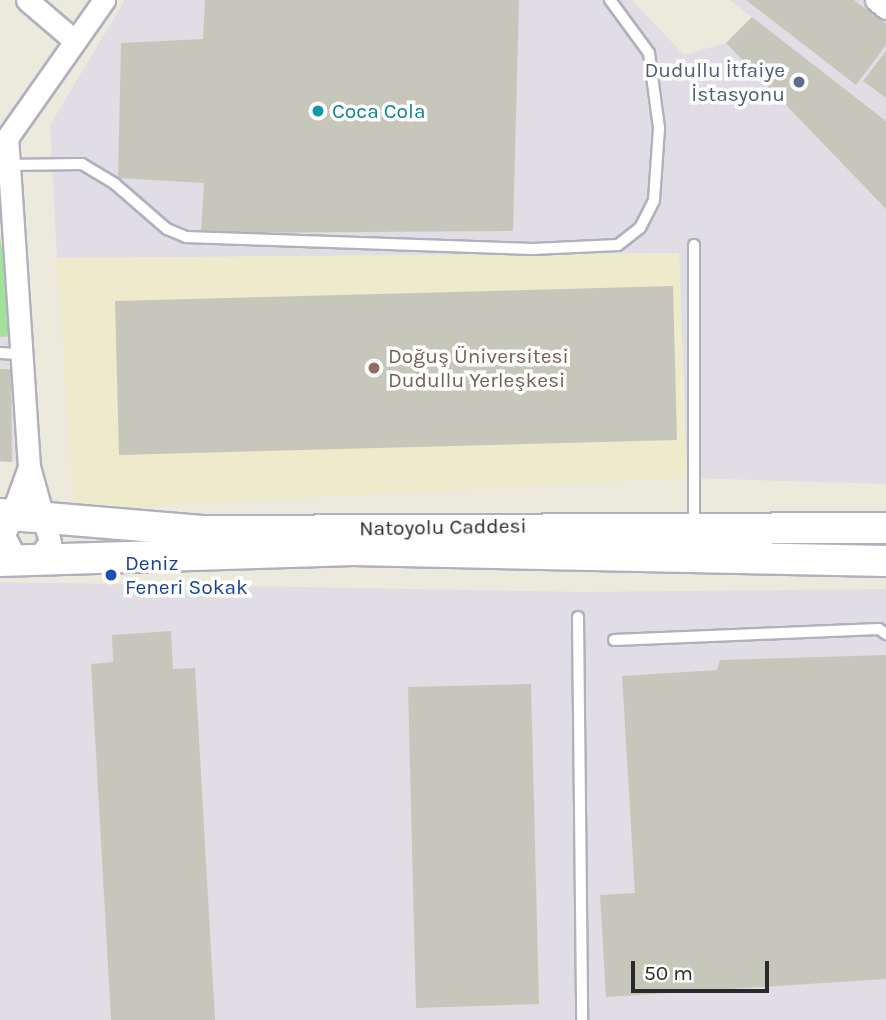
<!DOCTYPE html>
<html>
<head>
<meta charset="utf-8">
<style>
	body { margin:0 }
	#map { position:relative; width:886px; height:1020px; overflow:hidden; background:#ece9dd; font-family:Karla,sans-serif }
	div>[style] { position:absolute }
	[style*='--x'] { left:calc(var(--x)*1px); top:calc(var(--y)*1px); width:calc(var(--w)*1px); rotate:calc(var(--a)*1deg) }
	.industrial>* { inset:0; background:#e1dde5 }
	.education>* { inset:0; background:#edebcc }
	.green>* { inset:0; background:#a1e29a }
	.building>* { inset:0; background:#c7c6bb }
	.roads { filter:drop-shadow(2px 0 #b1b0be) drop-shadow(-2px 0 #b1b0be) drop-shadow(0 2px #b1b0be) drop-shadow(0 -2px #b1b0be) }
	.lane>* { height:10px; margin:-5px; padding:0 5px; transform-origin:5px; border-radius:5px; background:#fff }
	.street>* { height:21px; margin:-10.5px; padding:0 10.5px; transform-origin:10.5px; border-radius:10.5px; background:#fff }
	.secondary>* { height:30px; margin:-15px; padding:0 15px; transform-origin:15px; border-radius:15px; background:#fff }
	.dots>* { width:19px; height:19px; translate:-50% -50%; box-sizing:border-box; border:4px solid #fff; border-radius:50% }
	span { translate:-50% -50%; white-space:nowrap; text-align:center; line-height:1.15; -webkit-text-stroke:7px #fff; paint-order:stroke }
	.service-label { font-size:21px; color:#4e5e75 }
	.right { translate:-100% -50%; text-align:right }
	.culture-label { font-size:21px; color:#0d838f }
	.left { translate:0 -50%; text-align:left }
	.education-label { font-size:21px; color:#785e54 }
	.street-label { font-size:21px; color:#2a2a2a }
	.transit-label { font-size:21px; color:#164399 }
	.scale { position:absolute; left:631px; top:961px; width:138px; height:32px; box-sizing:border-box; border:4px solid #2a2a2a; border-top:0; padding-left:9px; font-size:21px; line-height:24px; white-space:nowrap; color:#2a2a2a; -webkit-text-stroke:5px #fff; paint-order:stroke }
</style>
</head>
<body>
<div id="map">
	<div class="industrial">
		<div style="clip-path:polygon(125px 0,632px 0,684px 55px,726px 43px,886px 209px,886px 484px,687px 478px,679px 253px,57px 258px,50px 125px)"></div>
		<div style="clip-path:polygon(729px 0,886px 0,886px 121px,752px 17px)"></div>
		<div style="clip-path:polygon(18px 336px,23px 461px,0 462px,0 337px)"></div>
		<div style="clip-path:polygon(0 582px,585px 592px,886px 589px,886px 1020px,0 1020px)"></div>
	</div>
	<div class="education">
		<div style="clip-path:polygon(679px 253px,687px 478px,74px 510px,57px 258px)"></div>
	</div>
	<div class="green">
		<div style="clip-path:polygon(0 237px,18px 336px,0 337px)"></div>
	</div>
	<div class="building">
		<div style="clip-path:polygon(205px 0,519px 0,513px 231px,201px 233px,204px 183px,118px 178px,121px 43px,203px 39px)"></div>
		<div style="clip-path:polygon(746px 0,854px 0,886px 24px,886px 45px,856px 85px)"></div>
		<div style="clip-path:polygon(752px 17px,886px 121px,886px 209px,726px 43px)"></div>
		<div style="clip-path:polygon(886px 51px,886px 98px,863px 81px)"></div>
		<div style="clip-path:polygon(673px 286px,677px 440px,119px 455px,115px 301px)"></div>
		<div style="clip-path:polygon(0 369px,11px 369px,12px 462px,0 461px)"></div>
		<div style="clip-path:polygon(171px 631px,173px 669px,195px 668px,215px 1020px,111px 1020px,91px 664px,113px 662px,112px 635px)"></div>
		<div style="clip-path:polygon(886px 655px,886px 979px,606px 997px,600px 895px,635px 893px,622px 676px,717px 670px,720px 660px)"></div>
		<div style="clip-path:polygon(531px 684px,539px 1004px,416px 1008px,408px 687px)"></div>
	</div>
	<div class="roads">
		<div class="lane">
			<div style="--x:6;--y:165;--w:76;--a:-0.8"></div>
			<div style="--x:82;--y:164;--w:39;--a:31"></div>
			<div style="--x:115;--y:184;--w:69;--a:40.9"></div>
			<div style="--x:167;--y:229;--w:21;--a:23"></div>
			<div style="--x:186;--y:237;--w:347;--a:2"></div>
			<div style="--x:533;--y:249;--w:85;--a:-2.7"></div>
			<div style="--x:618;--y:245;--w:28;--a:-38"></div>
			<div style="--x:640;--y:228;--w:31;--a:-63"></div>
			<div style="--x:654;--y:200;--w:72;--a:-86"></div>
			<div style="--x:659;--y:128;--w:76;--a:-97.6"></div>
			<div style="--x:649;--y:53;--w:66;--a:-126.3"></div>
			<div style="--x:694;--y:245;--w:281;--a:90"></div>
			<div style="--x:0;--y:353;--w:17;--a:3"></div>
			<div style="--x:578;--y:617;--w:403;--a:89.4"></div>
			<div style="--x:614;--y:640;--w:265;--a:-2.4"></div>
			<div style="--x:879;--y:629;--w:9;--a:36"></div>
		</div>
		<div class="street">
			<div style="--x:27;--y:0;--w:63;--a:40.5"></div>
			<div style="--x:876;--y:0;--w:13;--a:39"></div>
			<div style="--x:18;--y:563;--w:30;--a:-117"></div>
			<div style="--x:4;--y:536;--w:73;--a:-70.1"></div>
			<div style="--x:34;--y:563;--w:26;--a:-53"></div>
			<div style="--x:50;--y:542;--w:78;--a:-105.6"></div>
			<div style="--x:29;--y:467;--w:330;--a:-93.8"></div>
			<div style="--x:7;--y:138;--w:169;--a:-54.9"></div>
		</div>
		<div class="secondary">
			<div style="--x:0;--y:514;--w:202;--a:4.8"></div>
			<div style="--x:201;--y:531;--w:685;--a:-0.25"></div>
			<div style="--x:0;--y:561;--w:353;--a:-1.8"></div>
			<div style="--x:353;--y:550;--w:533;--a:1.18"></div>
		</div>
	</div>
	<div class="dots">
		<div style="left:799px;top:82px;background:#5c6f8a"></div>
		<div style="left:318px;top:111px;background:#0f9aa8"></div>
		<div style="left:374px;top:368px;background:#8d6e63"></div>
		<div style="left:111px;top:575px;background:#1a4fb4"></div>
	</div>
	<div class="service-label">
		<span class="right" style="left:785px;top:82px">Dudullu İtfaiye<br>İstasyonu</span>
	</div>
	<div class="culture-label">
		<span class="left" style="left:332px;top:111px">Coca Cola</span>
	</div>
	<div class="education-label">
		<span class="left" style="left:388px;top:368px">Doğuş Üniversitesi<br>Dudullu Yerleşkesi</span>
	</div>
	<div class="street-label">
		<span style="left:443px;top:527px;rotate:-1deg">Natoyolu Caddesi</span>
	</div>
	<div class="transit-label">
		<span class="left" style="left:125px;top:575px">Deniz<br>Feneri Sokak</span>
	</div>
	<div class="scale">50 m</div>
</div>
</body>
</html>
